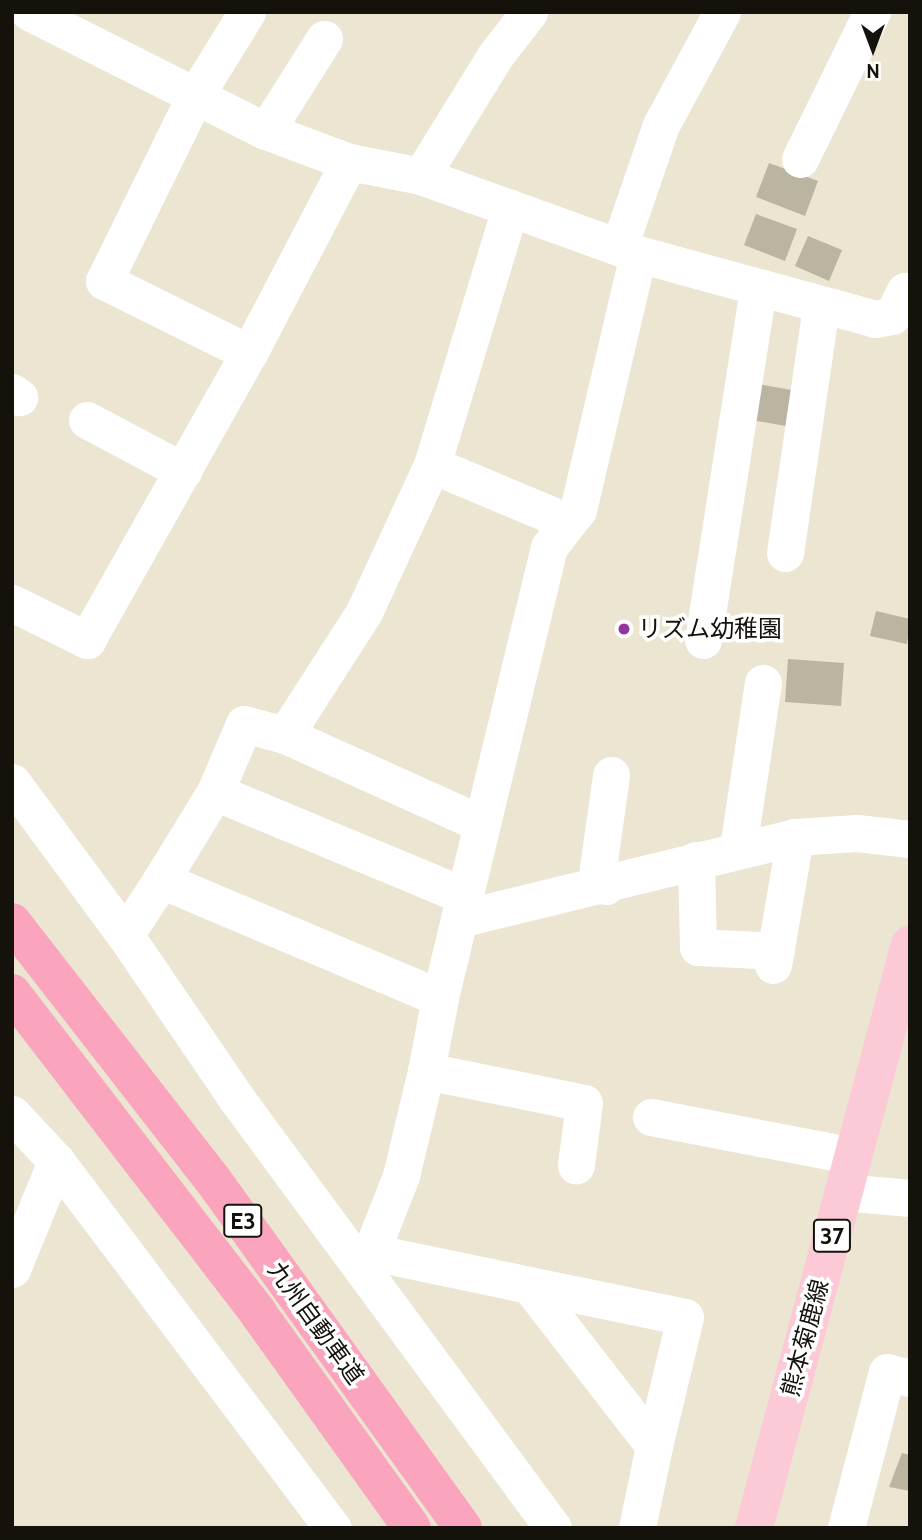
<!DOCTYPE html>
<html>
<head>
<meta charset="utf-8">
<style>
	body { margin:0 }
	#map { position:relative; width:922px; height:1540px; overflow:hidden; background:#ebe5d1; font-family:Cabin,"Noto Sans JP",sans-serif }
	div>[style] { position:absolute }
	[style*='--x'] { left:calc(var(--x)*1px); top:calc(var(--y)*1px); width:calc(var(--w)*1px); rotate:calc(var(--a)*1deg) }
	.building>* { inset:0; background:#bab4a1 }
	.minor>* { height:37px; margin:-18.5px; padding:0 18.5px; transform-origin:18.5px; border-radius:18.5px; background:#fff }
	.major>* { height:38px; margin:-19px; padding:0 19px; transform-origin:19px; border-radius:19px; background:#fcc9d7 }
	.highway>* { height:38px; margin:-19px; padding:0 19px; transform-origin:19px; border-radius:19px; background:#faa5bd }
	.dots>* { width:19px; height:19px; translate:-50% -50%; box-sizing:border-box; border:4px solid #fff; border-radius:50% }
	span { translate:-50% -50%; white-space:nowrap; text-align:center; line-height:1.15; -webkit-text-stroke:7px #fff; paint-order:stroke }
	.shield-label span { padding:2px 5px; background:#fff; border:2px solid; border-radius:5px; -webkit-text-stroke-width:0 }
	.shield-label { font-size:23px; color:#14120b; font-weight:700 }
	.poi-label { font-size:24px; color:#14120b }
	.left { translate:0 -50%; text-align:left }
	.street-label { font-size:24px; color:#14120b }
	.frame { position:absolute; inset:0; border:14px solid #14120b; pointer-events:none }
	.north { position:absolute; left:838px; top:14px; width:70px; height:70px; -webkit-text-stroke:5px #fff; paint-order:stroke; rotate:180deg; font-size:19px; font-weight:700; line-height:28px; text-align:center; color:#14120b }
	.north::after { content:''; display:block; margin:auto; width:24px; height:32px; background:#14120b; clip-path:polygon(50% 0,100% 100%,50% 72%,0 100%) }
</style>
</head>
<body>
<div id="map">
	<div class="building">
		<div style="clip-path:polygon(769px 163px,818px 181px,805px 216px,756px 197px)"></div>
		<div style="clip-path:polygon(756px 214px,797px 229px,785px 261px,744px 245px)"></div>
		<div style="clip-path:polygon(808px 236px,842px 250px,829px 281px,795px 266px)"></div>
		<div style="clip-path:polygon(758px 384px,803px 392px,797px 428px,752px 420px)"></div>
		<div style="clip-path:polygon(876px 611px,910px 619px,907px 644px,870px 636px)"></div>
		<div style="clip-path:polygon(788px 659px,844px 663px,841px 706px,785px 702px)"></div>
		<div style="clip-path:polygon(902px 1453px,910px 1455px,910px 1491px,889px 1487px)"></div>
	</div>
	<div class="minor">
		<div style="--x:29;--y:12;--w:265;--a:26.7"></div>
		<div style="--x:266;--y:131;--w:89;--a:20.5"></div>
		<div style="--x:349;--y:162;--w:73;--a:11"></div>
		<div style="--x:421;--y:176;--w:231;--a:19.8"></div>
		<div style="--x:638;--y:254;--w:246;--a:15.3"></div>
		<div style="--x:875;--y:319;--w:17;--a:-10"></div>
		<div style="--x:892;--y:316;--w:28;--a:-63"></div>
		<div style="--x:905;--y:291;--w:5;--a:11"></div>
		<div style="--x:247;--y:12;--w:99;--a:121.8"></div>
		<div style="--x:195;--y:96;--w:206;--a:116.2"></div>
		<div style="--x:104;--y:281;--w:162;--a:26.4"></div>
		<div style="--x:266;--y:131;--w:109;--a:-57.8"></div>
		<div style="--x:800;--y:159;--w:164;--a:-63.9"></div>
		<div style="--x:421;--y:176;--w:141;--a:-58.3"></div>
		<div style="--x:495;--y:56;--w:56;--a:-52.3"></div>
		<div style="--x:619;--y:247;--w:129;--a:-71"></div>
		<div style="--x:661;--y:125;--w:128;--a:-61.6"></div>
		<div style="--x:12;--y:392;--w:9;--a:36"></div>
		<div style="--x:87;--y:420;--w:109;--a:28"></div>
		<div style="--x:432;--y:465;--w:147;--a:22.7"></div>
		<div style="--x:568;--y:522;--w:31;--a:127"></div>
		<div style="--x:549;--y:547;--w:285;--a:103.6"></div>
		<div style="--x:568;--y:522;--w:16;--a:-50"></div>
		<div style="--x:578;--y:510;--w:263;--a:-76.8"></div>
		<div style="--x:785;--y:553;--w:249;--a:-81.7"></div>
		<div style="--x:12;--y:603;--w:84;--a:26.3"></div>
		<div style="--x:87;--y:640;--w:330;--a:-60.6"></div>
		<div style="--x:249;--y:353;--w:216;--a:-62.4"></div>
		<div style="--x:703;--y:640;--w:355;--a:-81.1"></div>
		<div style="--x:285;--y:735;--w:146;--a:-57.3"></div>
		<div style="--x:364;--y:612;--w:162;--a:-65.2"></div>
		<div style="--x:432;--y:465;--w:269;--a:-73.1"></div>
		<div style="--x:12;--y:782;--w:190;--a:53.6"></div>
		<div style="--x:125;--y:935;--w:197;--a:55.7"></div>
		<div style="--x:236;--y:1098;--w:534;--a:53.6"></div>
		<div style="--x:215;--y:792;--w:271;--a:22.6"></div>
		<div style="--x:738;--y:848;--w:167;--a:-81.4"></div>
		<div style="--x:696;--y:860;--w:87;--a:88.7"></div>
		<div style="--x:698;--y:947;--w:78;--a:2.9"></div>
		<div style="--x:161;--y:880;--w:103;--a:-58.5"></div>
		<div style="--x:215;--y:792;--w:74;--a:-66.9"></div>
		<div style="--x:244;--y:724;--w:42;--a:15"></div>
		<div style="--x:285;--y:735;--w:216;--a:24.3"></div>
		<div style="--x:482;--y:824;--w:179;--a:103.6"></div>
		<div style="--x:606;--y:886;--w:20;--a:-114"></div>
		<div style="--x:598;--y:868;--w:94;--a:-82"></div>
		<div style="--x:459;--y:919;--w:346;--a:-13.7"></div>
		<div style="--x:795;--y:837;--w:62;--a:-3.7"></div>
		<div style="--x:857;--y:833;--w:53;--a:6.5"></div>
		<div style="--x:125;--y:935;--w:66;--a:-56.8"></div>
		<div style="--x:161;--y:880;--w:303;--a:22.9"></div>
		<div style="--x:440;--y:998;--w:74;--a:100.9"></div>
		<div style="--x:773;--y:965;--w:130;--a:-80.2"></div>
		<div style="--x:12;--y:1114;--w:64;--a:46.9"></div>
		<div style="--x:56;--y:1161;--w:460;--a:53"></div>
		<div style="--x:651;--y:1117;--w:206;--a:10.9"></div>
		<div style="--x:843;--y:1192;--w:67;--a:5.1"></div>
		<div style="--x:371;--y:1252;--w:82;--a:-68.5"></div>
		<div style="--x:401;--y:1176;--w:108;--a:-76.6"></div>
		<div style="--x:426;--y:1071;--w:161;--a:11.4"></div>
		<div style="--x:584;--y:1103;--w:63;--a:97.4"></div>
		<div style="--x:355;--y:1257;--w:17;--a:-17"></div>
		<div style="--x:371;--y:1252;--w:161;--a:11.8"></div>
		<div style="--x:529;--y:1285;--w:204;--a:52.2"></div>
		<div style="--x:654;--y:1446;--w:84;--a:101.7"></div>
		<div style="--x:12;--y:1269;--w:117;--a:-67.8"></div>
		<div style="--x:529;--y:1285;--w:159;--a:11.6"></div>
		<div style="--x:685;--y:1317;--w:133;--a:103.5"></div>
		<div style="--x:846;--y:1528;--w:161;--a:-75.3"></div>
		<div style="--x:887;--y:1372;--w:24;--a:15"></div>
	</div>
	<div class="major">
		<div style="--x:754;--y:1528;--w:604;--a:-75.04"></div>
	</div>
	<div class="highway">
		<div style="--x:12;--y:922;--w:327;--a:52.1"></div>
		<div style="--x:213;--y:1180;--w:428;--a:54.3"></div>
		<div style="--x:12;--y:993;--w:404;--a:52.4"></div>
		<div style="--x:258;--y:1313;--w:264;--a:54.4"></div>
	</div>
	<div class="dots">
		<div style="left:624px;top:629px;background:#94359e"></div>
	</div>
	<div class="shield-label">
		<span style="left:243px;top:1221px">E3</span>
		<span style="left:832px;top:1236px">37</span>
	</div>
	<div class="poi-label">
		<span class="left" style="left:638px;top:629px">リズム幼稚園</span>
	</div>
	<div class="street-label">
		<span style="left:316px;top:1323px;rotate:54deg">九州自動車道</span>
		<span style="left:805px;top:1338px;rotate:-75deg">熊本菊鹿線</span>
	</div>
	<div class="frame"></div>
	<div class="north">N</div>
</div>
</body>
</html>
